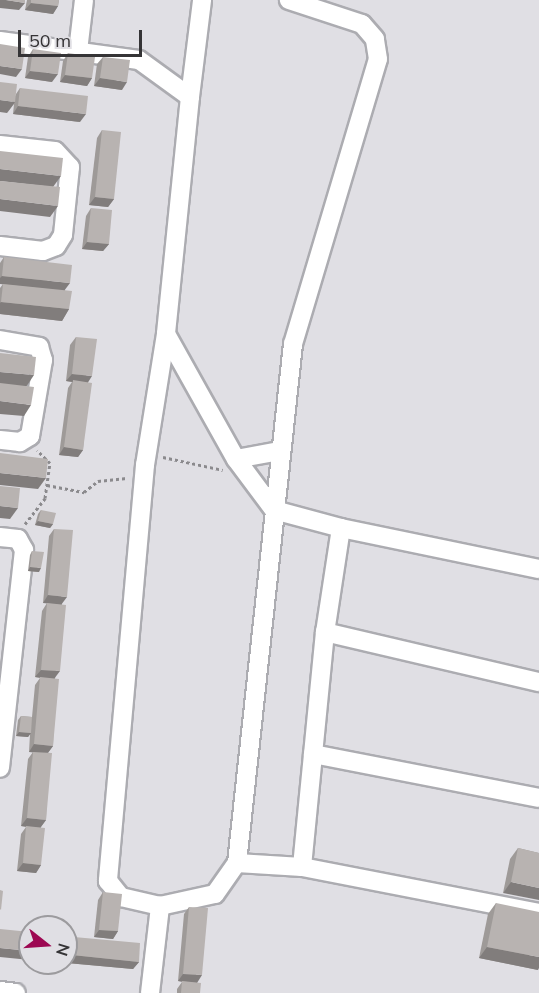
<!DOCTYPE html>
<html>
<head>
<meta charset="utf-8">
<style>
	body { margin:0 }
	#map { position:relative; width:539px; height:993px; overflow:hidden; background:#e0dfe4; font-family:Mulish,sans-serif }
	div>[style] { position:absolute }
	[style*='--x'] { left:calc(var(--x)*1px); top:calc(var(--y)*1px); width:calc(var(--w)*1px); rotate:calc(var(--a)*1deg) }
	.path>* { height:3px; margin-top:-1.5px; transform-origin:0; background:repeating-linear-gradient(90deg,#8b8a8d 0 3px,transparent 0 6px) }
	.roads { filter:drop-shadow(2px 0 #acacb1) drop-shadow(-2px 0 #acacb1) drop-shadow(0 2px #acacb1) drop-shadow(0 -2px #acacb1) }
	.minor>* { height:18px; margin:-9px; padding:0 9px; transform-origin:9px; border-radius:9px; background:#fff }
	.wall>* { inset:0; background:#9e9a98 }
	.shaded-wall>* { inset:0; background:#817d7c }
	.building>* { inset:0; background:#b8b3b1 }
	span { translate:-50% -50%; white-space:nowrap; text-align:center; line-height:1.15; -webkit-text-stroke:4.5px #e0dfe4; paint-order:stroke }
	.north { position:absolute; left:18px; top:915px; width:60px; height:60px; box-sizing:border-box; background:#e0dfe4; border:2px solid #9c9b9e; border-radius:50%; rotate:107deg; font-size:16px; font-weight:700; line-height:24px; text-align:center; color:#353436 }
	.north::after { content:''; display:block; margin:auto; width:21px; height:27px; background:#9d0852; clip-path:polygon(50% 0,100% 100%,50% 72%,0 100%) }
	.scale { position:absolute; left:18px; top:30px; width:124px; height:27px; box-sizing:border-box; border:3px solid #353436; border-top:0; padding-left:8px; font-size:18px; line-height:21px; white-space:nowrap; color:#353436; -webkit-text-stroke:4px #e0dfe4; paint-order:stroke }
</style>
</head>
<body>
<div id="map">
	<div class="path">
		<div style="--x:163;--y:457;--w:61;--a:12.2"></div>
		<div style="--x:47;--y:485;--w:38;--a:11"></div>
		<div style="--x:84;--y:492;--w:18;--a:-38"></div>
		<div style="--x:98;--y:481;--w:29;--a:-6"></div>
		<div style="--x:25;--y:524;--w:33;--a:-52"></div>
		<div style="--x:45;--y:498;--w:35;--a:-82"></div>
		<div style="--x:50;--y:463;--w:18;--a:-135"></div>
	</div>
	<div class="roads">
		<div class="minor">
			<div style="--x:0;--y:41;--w:140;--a:7.8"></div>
			<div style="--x:139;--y:60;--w:63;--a:36"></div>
			<div style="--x:190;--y:97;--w:238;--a:95.8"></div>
			<div style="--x:166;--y:334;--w:133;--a:99.1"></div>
			<div style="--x:145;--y:465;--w:418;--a:95.1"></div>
			<div style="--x:108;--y:881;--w:21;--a:51"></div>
			<div style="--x:121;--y:897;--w:40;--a:13"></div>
			<div style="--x:160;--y:906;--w:56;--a:-12.3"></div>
			<div style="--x:215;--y:894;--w:38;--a:-55"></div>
			<div style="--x:237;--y:863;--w:65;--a:3.5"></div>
			<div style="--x:78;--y:51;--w:51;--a:-83.3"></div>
			<div style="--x:190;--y:97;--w:98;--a:-82.9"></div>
			<div style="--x:0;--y:145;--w:55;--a:6.2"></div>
			<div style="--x:55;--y:151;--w:22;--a:47"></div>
			<div style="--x:70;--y:167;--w:68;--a:95.9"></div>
			<div style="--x:63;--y:235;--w:13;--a:122"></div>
			<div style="--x:56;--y:246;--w:14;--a:159"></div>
			<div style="--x:43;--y:251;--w:43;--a:-173.4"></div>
			<div style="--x:166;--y:334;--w:143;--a:60.8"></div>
			<div style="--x:236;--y:459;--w:64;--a:53.3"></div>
			<div style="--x:274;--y:510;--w:69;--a:15"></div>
			<div style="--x:0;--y:340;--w:40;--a:10"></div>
			<div style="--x:39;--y:347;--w:14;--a:73"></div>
			<div style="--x:43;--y:360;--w:77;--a:99.7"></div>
			<div style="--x:30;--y:436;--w:12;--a:149"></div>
			<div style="--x:20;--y:442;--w:20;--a:-174"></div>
			<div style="--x:236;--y:459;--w:45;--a:-10.3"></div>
			<div style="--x:0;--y:537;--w:18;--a:6"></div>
			<div style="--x:18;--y:539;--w:13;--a:61"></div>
			<div style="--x:24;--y:550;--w:219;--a:96.3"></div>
			<div style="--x:539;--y:569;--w:202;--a:-168.3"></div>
			<div style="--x:341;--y:528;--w:105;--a:98.7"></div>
			<div style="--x:325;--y:632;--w:236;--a:95.6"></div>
			<div style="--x:302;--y:867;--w:241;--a:11"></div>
			<div style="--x:325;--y:632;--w:220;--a:13.2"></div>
			<div style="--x:313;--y:754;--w:230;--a:11"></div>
			<div style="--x:237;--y:863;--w:522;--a:-83.84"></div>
			<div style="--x:293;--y:344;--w:297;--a:-73.4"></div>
			<div style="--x:378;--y:59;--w:20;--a:-99"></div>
			<div style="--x:375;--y:39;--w:20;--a:-131"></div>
			<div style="--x:362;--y:24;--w:77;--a:-161.8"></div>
			<div style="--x:0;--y:991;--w:16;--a:7"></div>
			<div style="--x:150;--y:993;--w:88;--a:-83.4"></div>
		</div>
	</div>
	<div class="wall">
		<div style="clip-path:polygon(27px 0,59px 0,58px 6px,53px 14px,25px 10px)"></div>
		<div style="clip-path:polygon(33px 49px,52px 82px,25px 78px,28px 57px)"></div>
		<div style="clip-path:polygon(68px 53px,92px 78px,87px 86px,60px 82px,63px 61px)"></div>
		<div style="clip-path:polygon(103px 57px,122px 90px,94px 86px,97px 64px)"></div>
		<div style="clip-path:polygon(20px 88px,80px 122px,13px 114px,14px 104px,7px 113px,16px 94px)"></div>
		<div style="clip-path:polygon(102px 130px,114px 199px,108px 207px,89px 205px,97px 138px)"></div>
		<div style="clip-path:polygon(91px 208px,109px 244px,103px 251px,82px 249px,86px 216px)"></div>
		<div style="clip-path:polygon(4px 257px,65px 290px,69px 309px,62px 321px,0 314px,0 288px,3px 284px,0 284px,0 263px)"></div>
		<div style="clip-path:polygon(76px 337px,88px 382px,83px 450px,78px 457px,59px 455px,68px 388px,72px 382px,66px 381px,70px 345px)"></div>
		<div style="clip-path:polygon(41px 510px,53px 524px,50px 528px,35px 525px,38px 514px)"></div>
		<div style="clip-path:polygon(54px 529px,62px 604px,55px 679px,53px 746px,48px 753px,46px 820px,41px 827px,41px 865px,36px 873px,17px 871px,21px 834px,26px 827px,21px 826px,28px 759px,33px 752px,29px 752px,30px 734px,28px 737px,16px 736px,18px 720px,21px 716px,32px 717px,35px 685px,40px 678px,35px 677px,42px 611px,47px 603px,43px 603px,49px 536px)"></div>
		<div style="clip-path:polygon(32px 551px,39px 572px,28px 571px,30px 555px)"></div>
		<div style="clip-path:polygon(518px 848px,539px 853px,503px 893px,510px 859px)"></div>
		<div style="clip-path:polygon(103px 892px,118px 931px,113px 939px,94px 937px,98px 900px)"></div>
		<div style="clip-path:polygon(496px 903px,538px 970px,479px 958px,488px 914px)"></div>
		<div style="clip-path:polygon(189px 907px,197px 982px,200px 993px,177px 993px,177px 989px,182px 982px,178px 981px,184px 914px)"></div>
		<div style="clip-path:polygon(74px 937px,139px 962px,133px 969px,67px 963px,69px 944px)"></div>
	</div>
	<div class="shaded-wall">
		<div style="clip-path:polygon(0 0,6px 0,25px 3px,19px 10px,0 8px)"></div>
		<div style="clip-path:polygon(31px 3px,58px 6px,53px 14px,25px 10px)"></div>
		<div style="clip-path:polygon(0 66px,22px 69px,16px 77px,0 74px)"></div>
		<div style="clip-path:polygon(30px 71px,58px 74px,52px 82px,25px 78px)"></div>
		<div style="clip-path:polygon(65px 75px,92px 78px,87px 86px,60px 82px)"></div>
		<div style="clip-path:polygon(100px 78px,127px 82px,122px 90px,94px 86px)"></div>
		<div style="clip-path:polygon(0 100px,15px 102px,7px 113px,0 112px)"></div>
		<div style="clip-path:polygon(18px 106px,86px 114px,80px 122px,13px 114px)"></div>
		<div style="clip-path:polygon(0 169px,61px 176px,53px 187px,0 181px)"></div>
		<div style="clip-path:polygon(95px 197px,114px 199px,108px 207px,89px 205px)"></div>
		<div style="clip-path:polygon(0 199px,58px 206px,50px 217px,0 211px)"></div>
		<div style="clip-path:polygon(87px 242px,109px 244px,103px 251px,82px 249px)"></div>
		<div style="clip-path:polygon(2px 276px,70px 283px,64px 291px,0 284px,0 278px)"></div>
		<div style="clip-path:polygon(1px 302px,69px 309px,62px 321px,0 314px,0 303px)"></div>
		<div style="clip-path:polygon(0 372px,34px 375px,26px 387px,0 384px)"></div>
		<div style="clip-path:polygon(72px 374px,92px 376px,87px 384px,66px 381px)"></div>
		<div style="clip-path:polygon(0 401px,31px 405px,24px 416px,0 414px)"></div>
		<div style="clip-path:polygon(64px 447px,83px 450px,78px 457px,59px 455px)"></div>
		<div style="clip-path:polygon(0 473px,46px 478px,38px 489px,0 485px)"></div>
		<div style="clip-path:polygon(0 506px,18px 508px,10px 519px,0 518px)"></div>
		<div style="clip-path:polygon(38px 521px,53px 524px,50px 528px,35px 525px)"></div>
		<div style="clip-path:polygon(30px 567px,41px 568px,39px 572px,28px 571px)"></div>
		<div style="clip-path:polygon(48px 595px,67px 597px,61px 605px,43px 603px)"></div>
		<div style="clip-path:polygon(41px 670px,60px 671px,54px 679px,35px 677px)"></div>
		<div style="clip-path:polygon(19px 732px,31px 733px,28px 737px,16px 736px)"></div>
		<div style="clip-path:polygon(34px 744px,53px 746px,47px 754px,29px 752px)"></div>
		<div style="clip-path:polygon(27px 818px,46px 820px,40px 828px,21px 826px)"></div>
		<div style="clip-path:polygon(23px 863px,41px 865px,36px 873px,17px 871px)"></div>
		<div style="clip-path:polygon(511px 882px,539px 888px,539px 900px,503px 893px)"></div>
		<div style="clip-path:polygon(99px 930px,118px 931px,113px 939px,94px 937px)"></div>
		<div style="clip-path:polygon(487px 947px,539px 957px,539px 968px,538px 970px,479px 958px)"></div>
		<div style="clip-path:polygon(0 948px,30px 951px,30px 960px,0 957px)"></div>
		<div style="clip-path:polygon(72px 955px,139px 962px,133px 969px,67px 963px)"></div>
		<div style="clip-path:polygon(183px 974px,202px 975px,197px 983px,178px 981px)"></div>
	</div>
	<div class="building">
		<div style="clip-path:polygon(6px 0,25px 0,25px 3px)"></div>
		<div style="clip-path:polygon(31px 0,59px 0,58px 6px,31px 3px)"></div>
		<div style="clip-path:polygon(0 44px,25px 48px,22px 69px,0 66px)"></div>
		<div style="clip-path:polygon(33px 49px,61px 53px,58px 74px,30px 71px)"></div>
		<div style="clip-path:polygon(68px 53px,95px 57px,92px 78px,65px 75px)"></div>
		<div style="clip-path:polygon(103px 57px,130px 60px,127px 82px,100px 78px)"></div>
		<div style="clip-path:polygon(0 82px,17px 84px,15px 102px,0 100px)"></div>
		<div style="clip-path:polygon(20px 88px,88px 96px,86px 114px,18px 106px)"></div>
		<div style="clip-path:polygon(102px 130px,121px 132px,114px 199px,95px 197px)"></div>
		<div style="clip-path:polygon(0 151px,63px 158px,61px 176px,0 169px)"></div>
		<div style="clip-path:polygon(0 181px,60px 187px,58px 206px,0 199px)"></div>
		<div style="clip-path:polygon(91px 208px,112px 210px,109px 244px,87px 242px)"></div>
		<div style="clip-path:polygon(4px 257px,72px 265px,70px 283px,2px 276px)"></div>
		<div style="clip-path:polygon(3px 284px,72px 291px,69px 309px,1px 302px)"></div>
		<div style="clip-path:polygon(76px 337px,97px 339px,92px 376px,72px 374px)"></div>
		<div style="clip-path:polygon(0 353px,36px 357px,34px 375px,0 372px)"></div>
		<div style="clip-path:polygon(73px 380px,92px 383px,83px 450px,64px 447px)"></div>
		<div style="clip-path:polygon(0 383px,34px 387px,31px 405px,0 401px)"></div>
		<div style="clip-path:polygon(0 453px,48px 459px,46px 478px,0 473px)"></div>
		<div style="clip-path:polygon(0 486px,20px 488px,18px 508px,0 506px)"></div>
		<div style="clip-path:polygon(41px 510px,56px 513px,53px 524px,38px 521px)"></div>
		<div style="clip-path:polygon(54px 529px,73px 530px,67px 597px,48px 595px)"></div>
		<div style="clip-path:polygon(32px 551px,44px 552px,41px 568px,30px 567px)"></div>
		<div style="clip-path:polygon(47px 603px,66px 605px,60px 671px,41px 670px)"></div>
		<div style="clip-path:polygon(40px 677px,59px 679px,53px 746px,34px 744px)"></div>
		<div style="clip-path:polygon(21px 716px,32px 717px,31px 733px,19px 732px)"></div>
		<div style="clip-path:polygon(33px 752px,52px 753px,46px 820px,27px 818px)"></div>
		<div style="clip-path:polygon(26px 826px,45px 828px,41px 865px,23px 863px)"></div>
		<div style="clip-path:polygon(518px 848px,539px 853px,539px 888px,511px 882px)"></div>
		<div style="clip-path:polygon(0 890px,3px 891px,1px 910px,0 909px)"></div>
		<div style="clip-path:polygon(103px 892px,122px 894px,118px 931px,99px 930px)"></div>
		<div style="clip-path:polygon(496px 903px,539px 912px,539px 957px,487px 947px)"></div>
		<div style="clip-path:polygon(189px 907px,208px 908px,202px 975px,183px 974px)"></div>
		<div style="clip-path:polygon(0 929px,30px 932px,30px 951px,0 948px)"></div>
		<div style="clip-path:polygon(74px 937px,140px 943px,139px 962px,72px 955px)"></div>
		<div style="clip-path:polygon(182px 981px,201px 983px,200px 993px,181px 993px)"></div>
	</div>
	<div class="north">N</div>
	<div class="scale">50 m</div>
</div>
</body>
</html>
